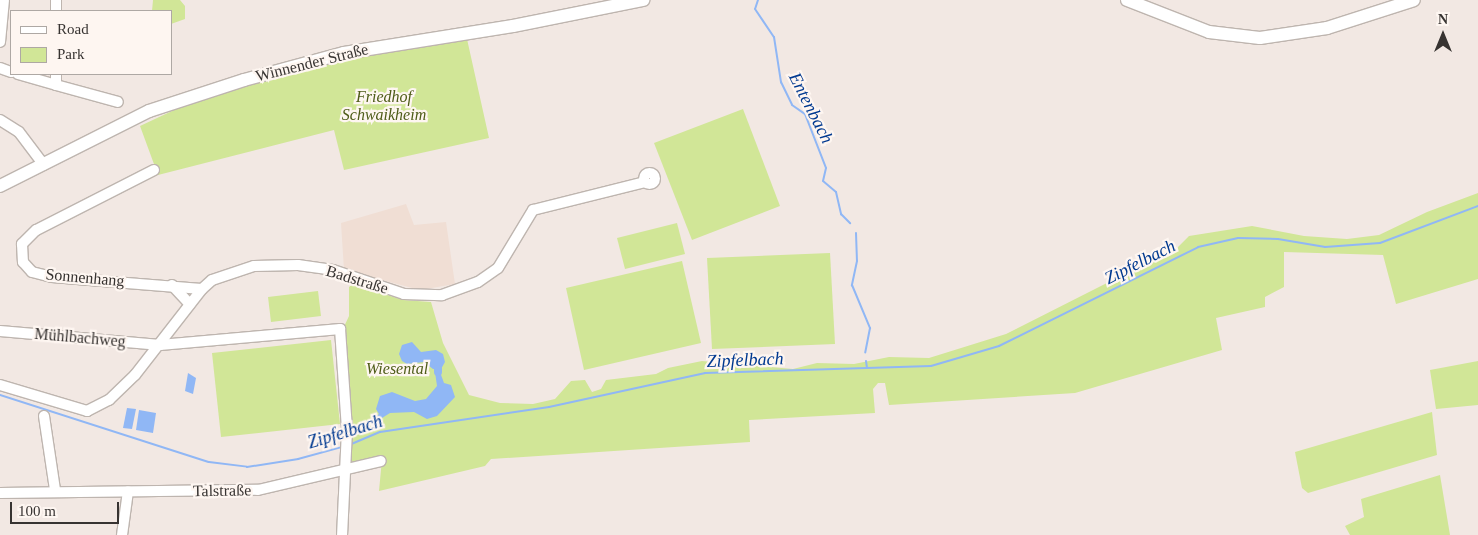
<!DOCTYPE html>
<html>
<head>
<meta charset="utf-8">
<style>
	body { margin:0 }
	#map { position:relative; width:1478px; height:535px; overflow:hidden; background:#f2e8e3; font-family:"Times New Roman",serif }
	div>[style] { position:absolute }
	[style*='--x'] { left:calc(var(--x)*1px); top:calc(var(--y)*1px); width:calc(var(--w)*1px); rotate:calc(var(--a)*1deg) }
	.built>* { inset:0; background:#f0ded4 }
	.green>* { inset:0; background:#d1e697 }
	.water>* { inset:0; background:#90b7f5 }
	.stream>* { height:2px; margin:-1px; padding:0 1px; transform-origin:1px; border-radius:1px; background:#90b7f5 }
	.canal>* { height:8px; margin:-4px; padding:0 4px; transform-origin:4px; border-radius:4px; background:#90b7f5 }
	.roads { filter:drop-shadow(1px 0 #beb5af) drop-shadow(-1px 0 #beb5af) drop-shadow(0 1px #beb5af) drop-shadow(0 -1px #beb5af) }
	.minor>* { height:10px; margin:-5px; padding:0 5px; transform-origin:5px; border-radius:5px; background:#fff }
	.minor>.ring { margin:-5px; padding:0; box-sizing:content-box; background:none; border:10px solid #fff; border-radius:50% }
	.major>* { height:12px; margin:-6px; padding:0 6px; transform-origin:6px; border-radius:6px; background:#fff }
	span { translate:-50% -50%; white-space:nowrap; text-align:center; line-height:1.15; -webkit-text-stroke:4.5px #fef6f1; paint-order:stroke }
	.street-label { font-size:16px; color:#373331 }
	.park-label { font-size:16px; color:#4e5c18; font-style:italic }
	.water-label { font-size:18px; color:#003990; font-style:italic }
	.legend { position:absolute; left:10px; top:10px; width:162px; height:65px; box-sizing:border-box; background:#fef6f1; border:1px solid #aea8a4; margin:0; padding:6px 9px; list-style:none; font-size:15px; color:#373331 }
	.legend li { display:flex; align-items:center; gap:10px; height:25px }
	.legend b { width:25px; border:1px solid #aea8a4 }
	.north { position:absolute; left:1418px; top:10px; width:50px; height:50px; -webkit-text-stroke:4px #fef6f1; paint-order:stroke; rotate:0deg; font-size:14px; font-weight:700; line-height:20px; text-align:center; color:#373331 }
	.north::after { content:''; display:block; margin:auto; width:18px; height:22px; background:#373331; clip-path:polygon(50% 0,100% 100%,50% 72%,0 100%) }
	.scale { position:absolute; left:10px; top:502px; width:109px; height:22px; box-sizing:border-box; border:2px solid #373331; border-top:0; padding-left:6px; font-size:15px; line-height:18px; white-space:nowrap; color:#373331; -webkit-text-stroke:4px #fef6f1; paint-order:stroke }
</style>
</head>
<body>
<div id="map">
	<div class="built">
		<div style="clip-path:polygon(406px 204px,414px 225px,446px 222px,455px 284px,420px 290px,344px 270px,341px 223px)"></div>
	</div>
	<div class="green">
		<div style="clip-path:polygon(153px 0,180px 0,185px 6px,185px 19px,171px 24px,171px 11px,152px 11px)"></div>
		<div style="clip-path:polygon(467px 39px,489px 138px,344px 170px,334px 130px,158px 175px,140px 126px,187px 104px,307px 66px)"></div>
		<div style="clip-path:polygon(743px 109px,780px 206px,692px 240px,654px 143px)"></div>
		<div style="clip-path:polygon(1478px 193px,1478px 279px,1396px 304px,1383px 255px,1284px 252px,1284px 287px,1265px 297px,1265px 307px,1216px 318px,1222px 350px,1075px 393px,889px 405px,885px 383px,878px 383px,873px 389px,875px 413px,749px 420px,750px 442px,491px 459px,485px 466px,379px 491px,382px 459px,351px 462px,342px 331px,349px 316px,349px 287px,353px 284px,403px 300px,431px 302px,443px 343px,469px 395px,500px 403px,533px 404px,555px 399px,571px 381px,585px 380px,592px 392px,601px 389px,606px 380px,656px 374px,668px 368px,702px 361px,793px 369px,817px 363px,854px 364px,889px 357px,929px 358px,1006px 334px,1178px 247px,1189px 236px,1252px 226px,1304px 236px,1347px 239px,1379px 235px,1427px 212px)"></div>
		<div style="clip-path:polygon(677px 223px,685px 254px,625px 269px,617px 238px)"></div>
		<div style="clip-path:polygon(830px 253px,835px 344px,712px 349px,707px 258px)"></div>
		<div style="clip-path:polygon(682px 261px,701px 343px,584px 370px,566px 288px)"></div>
		<div style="clip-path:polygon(318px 291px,321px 316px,271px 322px,268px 297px)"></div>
		<div style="clip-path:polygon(331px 340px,340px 424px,221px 437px,212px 353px)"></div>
		<div style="clip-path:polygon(1478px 361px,1478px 405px,1436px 409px,1430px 370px)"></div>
		<div style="clip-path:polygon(1432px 412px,1437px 455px,1308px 493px,1302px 488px,1295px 452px)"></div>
		<div style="clip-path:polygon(1440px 475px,1450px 535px,1350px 535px,1345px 526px,1364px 517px,1361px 499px)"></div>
	</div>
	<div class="water">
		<div style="clip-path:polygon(412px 342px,421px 352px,436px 350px,443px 354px,445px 362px,441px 369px,433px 369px,424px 362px,407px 364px,402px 361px,399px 354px,402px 345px)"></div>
		<div style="clip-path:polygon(435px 372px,440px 372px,444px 383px,451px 385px,455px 397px,437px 416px,427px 419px,414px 412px,390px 413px,374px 423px,372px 420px,379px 414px,376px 409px,380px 396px,392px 392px,415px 401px,426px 399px,437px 386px)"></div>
		<div style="clip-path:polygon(188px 373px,196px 378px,193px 394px,185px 391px)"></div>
		<div style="clip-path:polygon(127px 408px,136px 409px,132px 429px,123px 428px)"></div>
		<div style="clip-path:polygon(139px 410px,156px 413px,153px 433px,136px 430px)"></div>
	</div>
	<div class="stream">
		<div style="--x:758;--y:0;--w:9;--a:108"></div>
		<div style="--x:755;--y:9;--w:34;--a:56"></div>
		<div style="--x:774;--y:37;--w:46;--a:81.2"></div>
		<div style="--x:781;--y:82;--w:25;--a:64"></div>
		<div style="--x:792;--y:105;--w:16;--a:35"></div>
		<div style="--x:805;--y:114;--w:58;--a:68.7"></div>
		<div style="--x:826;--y:168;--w:13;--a:103"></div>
		<div style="--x:823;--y:181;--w:17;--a:40"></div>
		<div style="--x:836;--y:192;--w:23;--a:77"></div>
		<div style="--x:841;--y:214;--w:13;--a:45"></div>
		<div style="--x:856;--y:233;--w:28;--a:88"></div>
		<div style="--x:857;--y:261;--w:25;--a:102"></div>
		<div style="--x:852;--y:285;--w:47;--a:67.3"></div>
		<div style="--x:870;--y:328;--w:25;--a:101"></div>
		<div style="--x:866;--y:361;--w:7;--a:82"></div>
		<div style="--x:0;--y:395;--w:219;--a:17.8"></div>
		<div style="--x:209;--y:462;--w:38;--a:7"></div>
		<div style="--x:247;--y:467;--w:52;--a:-8.9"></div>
		<div style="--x:298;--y:459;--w:46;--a:-15.3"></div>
		<div style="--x:349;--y:445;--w:34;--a:-23"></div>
		<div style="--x:380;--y:432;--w:171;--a:-8.4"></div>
		<div style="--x:549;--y:407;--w:160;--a:-12.3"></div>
		<div style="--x:705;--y:373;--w:226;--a:-1.8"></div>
		<div style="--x:931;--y:366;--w:71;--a:-16.4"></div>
		<div style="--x:999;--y:346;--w:222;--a:-26.4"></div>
		<div style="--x:1198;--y:247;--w:41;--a:-12.7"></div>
		<div style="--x:1238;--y:238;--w:40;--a:1.4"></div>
		<div style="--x:1278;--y:239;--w:48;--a:9.7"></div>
		<div style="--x:1325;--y:247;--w:55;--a:-4.2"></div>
		<div style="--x:1380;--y:243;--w:105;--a:-20.7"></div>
	</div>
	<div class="canal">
		<div style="--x:438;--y:372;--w:3;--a:-90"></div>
	</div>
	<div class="roads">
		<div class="minor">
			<div style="--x:56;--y:0;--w:11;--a:90"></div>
			<div style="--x:0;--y:42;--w:42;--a:-84.6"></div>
			<div style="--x:0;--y:68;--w:12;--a:20"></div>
			<div style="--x:18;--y:74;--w:40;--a:16"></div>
			<div style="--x:56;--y:85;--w:11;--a:-90"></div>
			<div style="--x:56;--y:85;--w:64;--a:15.3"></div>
			<div style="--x:0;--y:120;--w:22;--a:32"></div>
			<div style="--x:19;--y:132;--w:41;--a:52.9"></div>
			<div style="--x:154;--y:170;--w:132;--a:153"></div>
			<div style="--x:36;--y:230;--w:20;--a:135"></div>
			<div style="--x:22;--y:244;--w:18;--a:87"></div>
			<div style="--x:23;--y:262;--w:13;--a:48"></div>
			<div style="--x:32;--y:272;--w:21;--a:14"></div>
			<div style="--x:52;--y:277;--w:150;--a:4.6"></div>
			<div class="ring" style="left:643.5px;top:172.5px;width:1px;height:1px"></div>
			<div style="--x:172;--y:285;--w:26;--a:47"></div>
			<div style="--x:0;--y:331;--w:161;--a:5"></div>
			<div style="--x:160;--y:345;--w:181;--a:-5.1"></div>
			<div style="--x:340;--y:329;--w:101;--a:86"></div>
			<div style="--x:347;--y:430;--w:105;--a:92.7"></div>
			<div style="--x:0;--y:385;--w:91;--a:16.6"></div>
			<div style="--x:87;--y:411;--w:25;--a:-27"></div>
			<div style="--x:109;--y:400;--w:36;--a:-44"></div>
			<div style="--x:135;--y:375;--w:109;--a:-52.1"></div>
			<div style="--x:202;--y:289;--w:13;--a:-42"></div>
			<div style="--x:212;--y:280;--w:44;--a:-18.4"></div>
			<div style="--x:254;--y:266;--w:44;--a:-1.3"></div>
			<div style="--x:298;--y:265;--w:35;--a:8"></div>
			<div style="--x:333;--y:270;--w:75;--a:18.7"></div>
			<div style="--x:404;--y:294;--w:38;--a:2"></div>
			<div style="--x:442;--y:295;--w:38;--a:-20"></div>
			<div style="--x:478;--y:282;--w:24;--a:-35"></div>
			<div style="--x:498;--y:268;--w:68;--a:-58.9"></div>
			<div style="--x:533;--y:210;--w:115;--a:-14"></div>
			<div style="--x:44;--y:416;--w:75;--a:81.5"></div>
			<div style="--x:0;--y:493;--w:258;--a:-0.7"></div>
			<div style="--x:258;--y:490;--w:126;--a:-13.3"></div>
			<div style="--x:122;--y:535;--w:44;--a:-82.2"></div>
		</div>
		<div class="major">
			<div style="--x:1127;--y:0;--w:88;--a:21.3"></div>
			<div style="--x:1209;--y:32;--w:51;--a:6.7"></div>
			<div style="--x:1260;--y:38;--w:68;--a:-8.5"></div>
			<div style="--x:1327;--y:28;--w:91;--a:-17.8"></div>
			<div style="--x:0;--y:186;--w:167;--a:-26.7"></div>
			<div style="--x:149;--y:111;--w:100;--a:-18.1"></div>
			<div style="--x:244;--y:80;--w:104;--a:-15.1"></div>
			<div style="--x:344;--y:53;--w:171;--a:-9.1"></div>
			<div style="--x:513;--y:26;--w:133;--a:-11.3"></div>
		</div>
	</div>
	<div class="street-label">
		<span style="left:312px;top:63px;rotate:-14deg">Winnender Straße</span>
		<span style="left:85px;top:278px;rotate:5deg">Sonnenhang</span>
		<span style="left:357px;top:280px;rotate:17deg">Badstraße</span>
		<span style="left:80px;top:338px;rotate:5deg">Mühlbachweg</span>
		<span style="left:222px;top:491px;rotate:-1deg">Talstraße</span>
	</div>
	<div class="park-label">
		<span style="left:384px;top:106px">Friedhof<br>Schwaikheim</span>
		<span style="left:397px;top:369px">Wiesental</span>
	</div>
	<div class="water-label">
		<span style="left:811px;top:108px;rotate:63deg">Entenbach</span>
		<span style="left:1140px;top:262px;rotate:-27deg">Zipfelbach</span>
		<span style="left:745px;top:360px;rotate:-2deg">Zipfelbach</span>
		<span style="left:345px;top:432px;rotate:-17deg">Zipfelbach</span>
	</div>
	<ul class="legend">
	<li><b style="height:6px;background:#fff"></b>Road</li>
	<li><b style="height:14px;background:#d1e697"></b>Park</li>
	</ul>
	<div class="north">N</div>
	<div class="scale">100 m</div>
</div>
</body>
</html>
